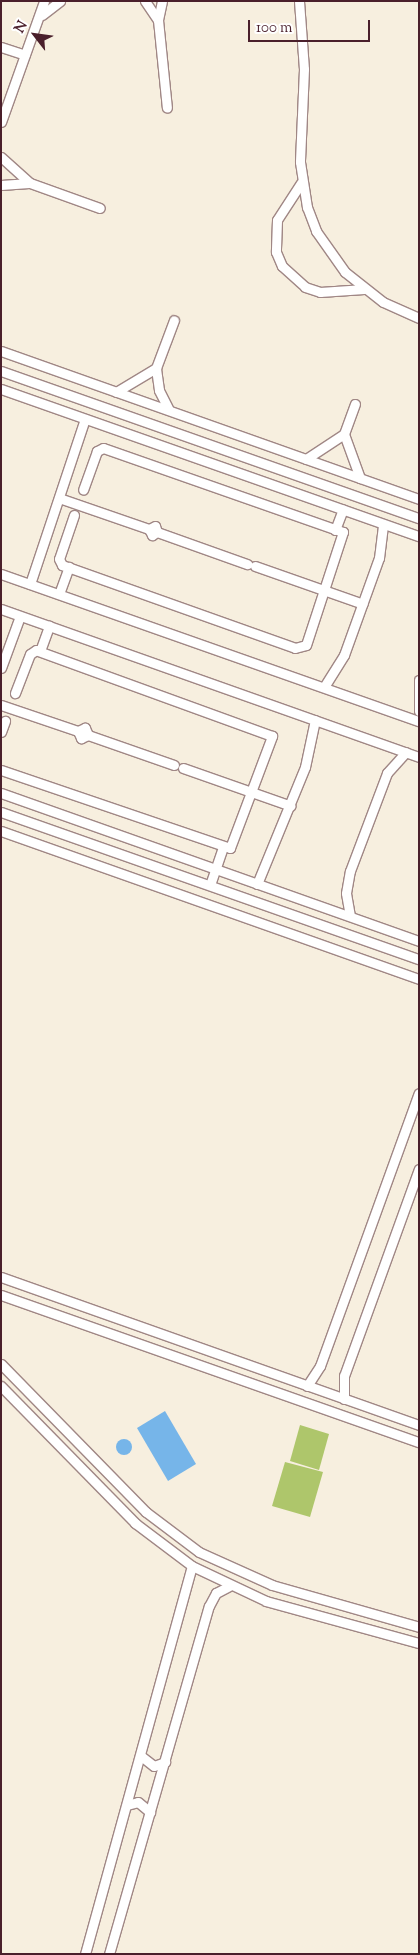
<!DOCTYPE html>
<html>
<head>
<meta charset="utf-8">
<style>
	body { margin:0 }
	#map { position:relative; width:420px; height:1955px; overflow:hidden; background:#f7efdf; font-family:"Sorts Mill Goudy",serif }
	div>[style] { position:absolute }
	[style*='--x'] { left:calc(var(--x)*1px); top:calc(var(--y)*1px); width:calc(var(--w)*1px); rotate:calc(var(--a)*1deg) }
	.green>* { inset:0; background:#aec66b }
	.water>* { inset:0; background:#76b5e9 }
	.round { border-radius:50% }
	.roads { filter:drop-shadow(1px 0 #a08785) drop-shadow(-1px 0 #a08785) drop-shadow(0 1px #a08785) drop-shadow(0 -1px #a08785) }
	.minor>* { height:9px; margin:-4.5px; padding:0 4.5px; transform-origin:4.5px; border-radius:4.5px; background:#fff }
	span { translate:-50% -50%; white-space:nowrap; text-align:center; line-height:1.15; -webkit-text-stroke:4px #fff; paint-order:stroke }
	.frame { position:absolute; inset:0; border:2px solid #4a1f2b; pointer-events:none }
	.north { position:absolute; left:10px; top:10px; width:50px; height:50px; -webkit-text-stroke:4px #fff; paint-order:stroke; rotate:300deg; font-size:14px; font-weight:700; line-height:20px; text-align:center; color:#4a1f2b }
	.north::after { content:''; display:block; margin:auto; width:18px; height:22px; background:#4a1f2b; clip-path:polygon(50% 0,100% 100%,50% 72%,0 100%) }
	.scale { position:absolute; left:248px; top:20px; width:122px; height:22px; box-sizing:border-box; border:2px solid #4a1f2b; border-top:0; padding-left:6px; font-size:15px; line-height:18px; white-space:nowrap; color:#4a1f2b; -webkit-text-stroke:4px #fff; paint-order:stroke }
</style>
</head>
<body>
<div id="map">
	<div class="green">
		<div style="clip-path:polygon(300px 1425px,329px 1434px,319px 1470px,290px 1461px)"></div>
		<div style="clip-path:polygon(285px 1462px,323px 1472px,310px 1517px,272px 1506px)"></div>
	</div>
	<div class="water">
		<div style="clip-path:polygon(165px 1411px,196px 1464px,168px 1481px,137px 1428px)"></div>
		<div class="round" style="left:116px;top:1439px;width:16px;height:16px"></div>
	</div>
	<div class="roads">
		<div class="minor">
			<div style="--x:145;--y:1;--w:23;--a:56"></div>
			<div style="--x:162;--y:1;--w:19;--a:102"></div>
			<div style="--x:158;--y:20;--w:88;--a:84.2"></div>
			<div style="--x:299;--y:1;--w:68;--a:85.8"></div>
			<div style="--x:304;--y:69;--w:93;--a:92.5"></div>
			<div style="--x:300;--y:162;--w:46;--a:81.2"></div>
			<div style="--x:307;--y:207;--w:26;--a:69"></div>
			<div style="--x:316;--y:231;--w:50;--a:54.7"></div>
			<div style="--x:345;--y:272;--w:48;--a:38.3"></div>
			<div style="--x:383;--y:302;--w:39;--a:24"></div>
			<div style="--x:42;--y:15;--w:23;--a:-38"></div>
			<div style="--x:1;--y:47;--w:25;--a:18"></div>
			<div style="--x:1;--y:122;--w:128;--a:-70.4"></div>
			<div style="--x:1;--y:157;--w:39;--a:42"></div>
			<div style="--x:30;--y:183;--w:74;--a:19.7"></div>
			<div style="--x:301;--y:183;--w:44;--a:123"></div>
			<div style="--x:277;--y:220;--w:32;--a:92"></div>
			<div style="--x:276;--y:252;--w:15;--a:67"></div>
			<div style="--x:282;--y:266;--w:31;--a:42"></div>
			<div style="--x:305;--y:287;--w:16;--a:18"></div>
			<div style="--x:320;--y:292;--w:44;--a:-3.9"></div>
			<div style="--x:1;--y:185;--w:28;--a:-4"></div>
			<div style="--x:1;--y:351;--w:443;--a:19.5"></div>
			<div style="--x:1;--y:371;--w:443;--a:19.4"></div>
			<div style="--x:1;--y:389;--w:443;--a:19.4"></div>
			<div style="--x:116;--y:392;--w:47;--a:-31"></div>
			<div style="--x:169;--y:410;--w:22;--a:-117"></div>
			<div style="--x:159;--y:390;--w:22;--a:-98"></div>
			<div style="--x:156;--y:368;--w:51;--a:-69.4"></div>
			<div style="--x:344;--y:434;--w:47;--a:70"></div>
			<div style="--x:306;--y:459;--w:45;--a:-33.3"></div>
			<div style="--x:344;--y:434;--w:32;--a:-70"></div>
			<div style="--x:59;--y:498;--w:95;--a:19"></div>
			<div style="--x:74;--y:515;--w:46;--a:108.8"></div>
			<div style="--x:59;--y:559;--w:7;--a:63"></div>
			<div style="--x:62;--y:565;--w:247;--a:19.6"></div>
			<div style="--x:295;--y:648;--w:11;--a:-15"></div>
			<div style="--x:306;--y:645;--w:119;--a:-71.9"></div>
			<div style="--x:343;--y:532;--w:254;--a:-160.7"></div>
			<div style="--x:103;--y:448;--w:7;--a:153"></div>
			<div style="--x:97;--y:451;--w:41;--a:109.7"></div>
			<div style="--x:335;--y:530;--w:22;--a:-69"></div>
			<div style="--x:157;--y:532;--w:6;--a:-108"></div>
			<div style="--x:155;--y:526;--w:7;--a:153"></div>
			<div style="--x:149;--y:529;--w:7;--a:63"></div>
			<div style="--x:152;--y:535;--w:6;--a:-31"></div>
			<div style="--x:157;--y:532;--w:96;--a:19.6"></div>
			<div style="--x:255;--y:566;--w:114;--a:19.4"></div>
			<div style="--x:1;--y:574;--w:443;--a:19.4"></div>
			<div style="--x:30;--y:584;--w:174;--a:-71.6"></div>
			<div style="--x:59;--y:594;--w:29;--a:-70"></div>
			<div style="--x:1;--y:609;--w:443;--a:19.5"></div>
			<div style="--x:40;--y:651;--w:27;--a:-70"></div>
			<div style="--x:1;--y:668;--w:55;--a:-69.9"></div>
			<div style="--x:419;--y:680;--w:31;--a:90"></div>
			<div style="--x:324;--y:687;--w:38;--a:-58"></div>
			<div style="--x:344;--y:655;--w:103;--a:-70.2"></div>
			<div style="--x:379;--y:558;--w:34;--a:-83"></div>
			<div style="--x:1;--y:705;--w:81;--a:18.7"></div>
			<div style="--x:1;--y:732;--w:12;--a:-70"></div>
			<div style="--x:88;--y:735;--w:8;--a:-113"></div>
			<div style="--x:85;--y:728;--w:8;--a:157"></div>
			<div style="--x:78;--y:731;--w:8;--a:67"></div>
			<div style="--x:81;--y:738;--w:8;--a:-23"></div>
			<div style="--x:88;--y:735;--w:91;--a:19.2"></div>
			<div style="--x:183;--y:768;--w:114;--a:19.4"></div>
			<div style="--x:1;--y:770;--w:242;--a:18.8"></div>
			<div style="--x:230;--y:848;--w:120;--a:-69.4"></div>
			<div style="--x:272;--y:736;--w:251;--a:-160"></div>
			<div style="--x:36;--y:650;--w:7;--a:146"></div>
			<div style="--x:30;--y:654;--w:42;--a:111"></div>
			<div style="--x:1;--y:793;--w:443;--a:19.5"></div>
			<div style="--x:1;--y:812;--w:443;--a:19.4"></div>
			<div style="--x:1;--y:831;--w:443;--a:19.5"></div>
			<div style="--x:257;--y:884;--w:126;--a:-67.7"></div>
			<div style="--x:305;--y:767;--w:48;--a:-78"></div>
			<div style="--x:210;--y:885;--w:40;--a:-71.1"></div>
			<div style="--x:350;--y:916;--w:23;--a:-100"></div>
			<div style="--x:346;--y:893;--w:22;--a:-80"></div>
			<div style="--x:350;--y:871;--w:105;--a:-69.3"></div>
			<div style="--x:387;--y:773;--w:28;--a:-48"></div>
			<div style="--x:1;--y:1277;--w:443;--a:19.5"></div>
			<div style="--x:1;--y:1295;--w:443;--a:19.4"></div>
			<div style="--x:1;--y:1364;--w:207;--a:45.6"></div>
			<div style="--x:146;--y:1512;--w:66;--a:37"></div>
			<div style="--x:199;--y:1552;--w:80;--a:24.3"></div>
			<div style="--x:272;--y:1585;--w:153;--a:15.9"></div>
			<div style="--x:1;--y:1386;--w:192;--a:45.6"></div>
			<div style="--x:135;--y:1523;--w:71;--a:37"></div>
			<div style="--x:192;--y:1566;--w:82;--a:25.3"></div>
			<div style="--x:266;--y:1601;--w:159;--a:15.4"></div>
			<div style="--x:307;--y:1386;--w:24;--a:-57"></div>
			<div style="--x:320;--y:1366;--w:290;--a:-70.1"></div>
			<div style="--x:344;--y:1399;--w:23;--a:-90"></div>
			<div style="--x:344;--y:1376;--w:220;--a:-70.1"></div>
			<div style="--x:141;--y:1756;--w:16;--a:38"></div>
			<div style="--x:154;--y:1766;--w:12;--a:-20"></div>
			<div style="--x:127;--y:1805;--w:11;--a:-15"></div>
			<div style="--x:138;--y:1802;--w:16;--a:40"></div>
			<div style="--x:85;--y:1954;--w:402;--a:-74.6"></div>
			<div style="--x:109;--y:1954;--w:362;--a:-74"></div>
			<div style="--x:209;--y:1606;--w:15;--a:-62"></div>
			<div style="--x:216;--y:1593;--w:15;--a:-28"></div>
		</div>
	</div>
	<div class="frame"></div>
	<div class="north">N</div>
	<div class="scale">100 m</div>
</div>
</body>
</html>
